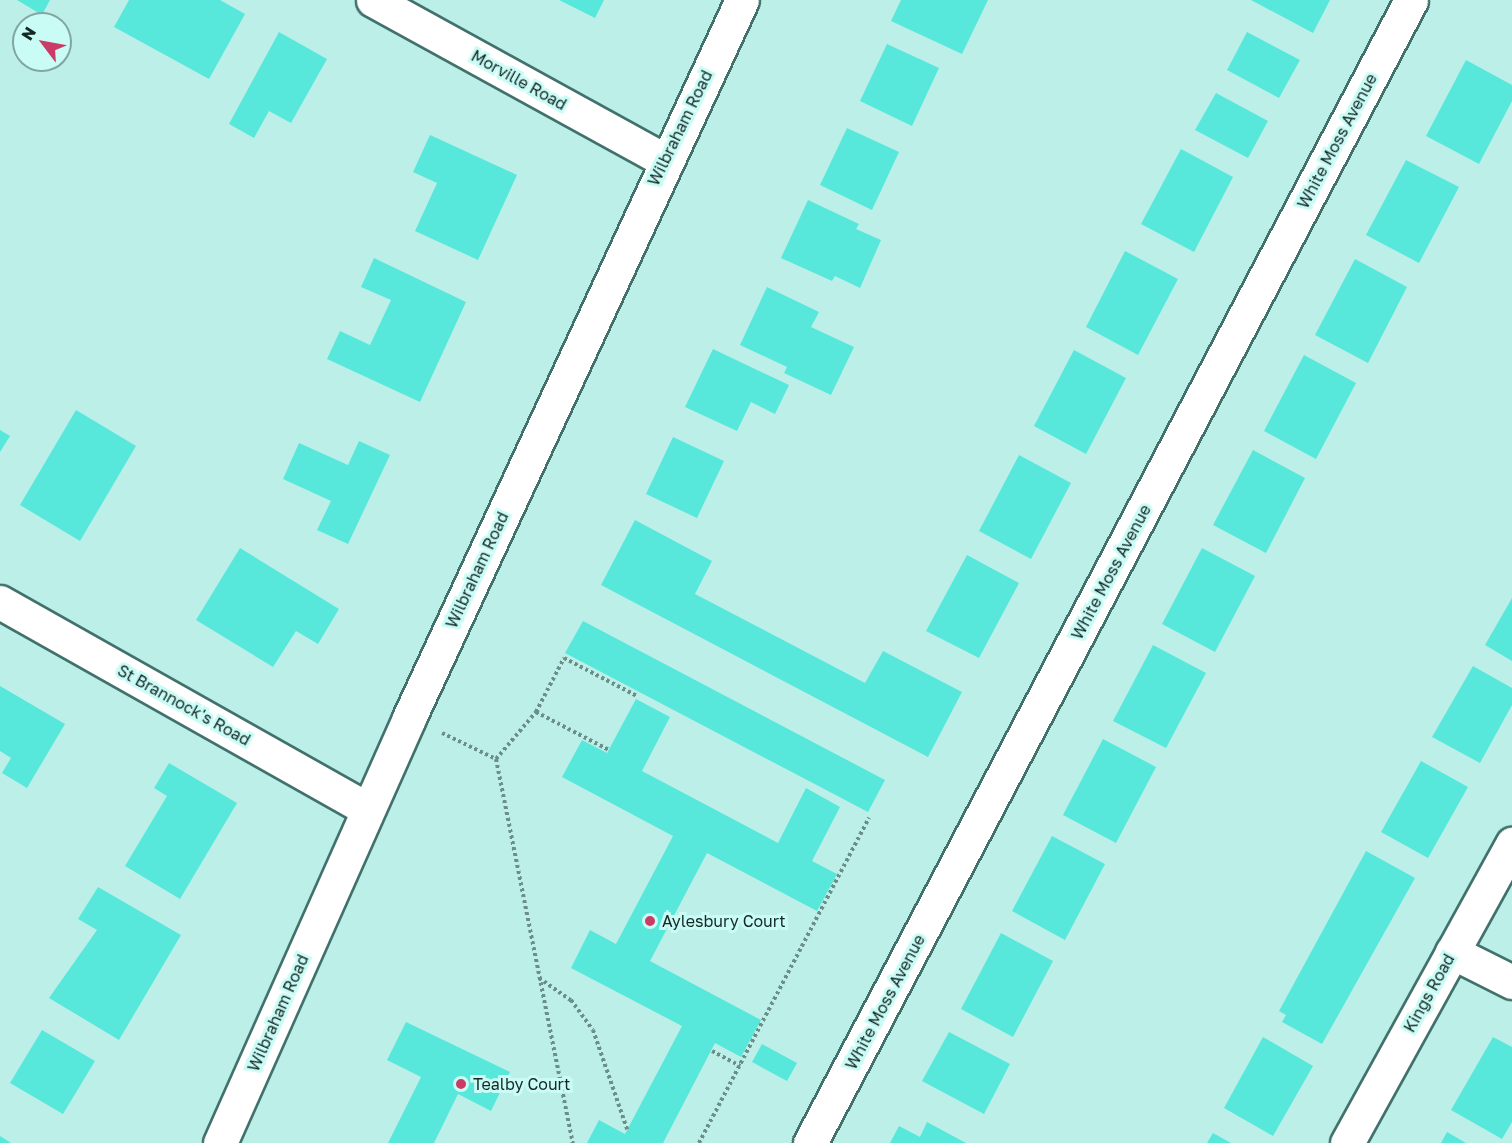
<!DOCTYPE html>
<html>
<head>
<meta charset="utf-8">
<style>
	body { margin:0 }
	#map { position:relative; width:1512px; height:1143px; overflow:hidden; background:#bdefe9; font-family:"Golos Text",sans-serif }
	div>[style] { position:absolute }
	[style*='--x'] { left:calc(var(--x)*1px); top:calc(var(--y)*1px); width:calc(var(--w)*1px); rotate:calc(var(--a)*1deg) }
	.building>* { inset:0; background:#57e8db }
	.path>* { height:4px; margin-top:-2px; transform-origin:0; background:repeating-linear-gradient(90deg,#6b8e89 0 3px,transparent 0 6px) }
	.roads { filter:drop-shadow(2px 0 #42716c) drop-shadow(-2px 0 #42716c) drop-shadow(0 2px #42716c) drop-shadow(0 -2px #42716c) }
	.minor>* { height:33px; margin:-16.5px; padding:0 16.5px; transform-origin:16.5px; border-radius:16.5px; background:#fff }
	.trunk>* { height:33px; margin:-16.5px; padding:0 16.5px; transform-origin:16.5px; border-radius:16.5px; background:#fff }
	.dots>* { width:16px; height:16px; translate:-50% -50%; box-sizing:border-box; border:3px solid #cafcf6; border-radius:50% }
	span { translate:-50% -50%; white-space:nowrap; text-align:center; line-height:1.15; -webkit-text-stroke:6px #cafcf6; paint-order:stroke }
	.street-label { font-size:16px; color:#152826 }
	.poi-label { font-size:16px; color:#152826 }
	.left { translate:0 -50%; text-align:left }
	.north { position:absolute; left:12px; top:12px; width:60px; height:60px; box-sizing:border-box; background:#cafcf6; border:2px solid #82a7a3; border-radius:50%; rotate:302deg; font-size:16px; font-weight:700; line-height:24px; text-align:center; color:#152826 }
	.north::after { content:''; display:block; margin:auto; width:21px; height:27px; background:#ca3c66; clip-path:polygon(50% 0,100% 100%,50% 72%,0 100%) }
</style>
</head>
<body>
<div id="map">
	<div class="building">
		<div style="clip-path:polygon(17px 0,50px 0,42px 15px)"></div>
		<div style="clip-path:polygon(129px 0,220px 0,245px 14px,209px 79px,114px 27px)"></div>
		<div style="clip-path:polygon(559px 0,604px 0,595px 18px)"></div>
		<div style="clip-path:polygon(901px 0,988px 0,962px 54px,891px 21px)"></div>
		<div style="clip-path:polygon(1251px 0,1330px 0,1313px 33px)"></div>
		<div style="clip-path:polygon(279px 32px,327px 59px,291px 123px,269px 111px,254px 138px,229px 124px)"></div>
		<div style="clip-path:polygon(1247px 32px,1300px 60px,1279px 98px,1227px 70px)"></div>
		<div style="clip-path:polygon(887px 44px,939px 68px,912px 126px,860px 101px)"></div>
		<div style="clip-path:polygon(1466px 60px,1512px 85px,1512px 101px,1479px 164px,1426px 136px)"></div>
		<div style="clip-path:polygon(1216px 93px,1268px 121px,1248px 158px,1195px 130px)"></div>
		<div style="clip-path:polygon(847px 128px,899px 152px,872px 210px,820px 185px)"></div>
		<div style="clip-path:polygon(430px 135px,517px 175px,478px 260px,415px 231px,437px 183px,413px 172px)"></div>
		<div style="clip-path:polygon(1181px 149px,1233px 177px,1194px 252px,1141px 224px)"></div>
		<div style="clip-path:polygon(1406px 160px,1459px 187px,1419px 263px,1366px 235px)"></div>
		<div style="clip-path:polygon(808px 200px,859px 224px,856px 229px,881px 240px,860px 288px,835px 276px,832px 281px,781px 258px)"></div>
		<div style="clip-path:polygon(1125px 251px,1178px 279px,1138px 355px,1086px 327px)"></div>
		<div style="clip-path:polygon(374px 258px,466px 302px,420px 402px,327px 359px,340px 331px,370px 345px,391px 300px,361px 287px)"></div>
		<div style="clip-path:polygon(1355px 259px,1407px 287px,1368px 363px,1315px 335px)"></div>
		<div style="clip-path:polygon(767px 287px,819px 312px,811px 327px,854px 347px,831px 395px,784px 373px,787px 367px,740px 345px)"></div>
		<div style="clip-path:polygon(713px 349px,789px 385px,775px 414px,751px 402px,737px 431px,685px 407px)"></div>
		<div style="clip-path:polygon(1074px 350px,1126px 378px,1086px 454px,1034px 426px)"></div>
		<div style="clip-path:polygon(1304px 355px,1356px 383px,1316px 459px,1264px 431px)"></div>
		<div style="clip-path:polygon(76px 410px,136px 446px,80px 541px,20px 505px)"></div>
		<div style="clip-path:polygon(0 430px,10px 436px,0 452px)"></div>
		<div style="clip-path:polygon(673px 437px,724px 461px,697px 518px,646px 494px)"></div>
		<div style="clip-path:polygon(359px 441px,390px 455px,348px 544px,317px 530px,331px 501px,283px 479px,299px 443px,348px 465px)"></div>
		<div style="clip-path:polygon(1253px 450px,1305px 478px,1266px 553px,1213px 525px)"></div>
		<div style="clip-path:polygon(1019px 455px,1071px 483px,1031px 559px,979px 531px)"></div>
		<div style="clip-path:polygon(635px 520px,712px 561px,695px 594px,865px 683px,883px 651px,962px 692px,928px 757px,601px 585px)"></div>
		<div style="clip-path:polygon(240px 548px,339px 609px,318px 644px,296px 631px,273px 667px,196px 620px)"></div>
		<div style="clip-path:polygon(1202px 548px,1255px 576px,1215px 652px,1162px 624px)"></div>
		<div style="clip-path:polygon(967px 555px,1019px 583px,979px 658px,926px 631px)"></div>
		<div style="clip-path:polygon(1512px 598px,1512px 661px,1485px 645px)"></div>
		<div style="clip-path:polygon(583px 621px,885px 780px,868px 812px,565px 653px)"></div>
		<div style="clip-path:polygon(1153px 645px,1206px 673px,1166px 748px,1113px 721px)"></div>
		<div style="clip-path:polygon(1473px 666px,1512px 688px,1512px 705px,1480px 763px,1432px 737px)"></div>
		<div style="clip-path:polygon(0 686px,65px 724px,27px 788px,2px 773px,11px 758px,0 751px)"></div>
		<div style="clip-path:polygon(636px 699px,670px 717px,642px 771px,778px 843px,806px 788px,840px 807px,812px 861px,837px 874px,817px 911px,707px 853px,650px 961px,761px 1020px,741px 1057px,715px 1043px,663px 1143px,587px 1143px,599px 1120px,625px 1134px,682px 1026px,571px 968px,590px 930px,616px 944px,673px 836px,562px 777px,582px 740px,607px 753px)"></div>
		<div style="clip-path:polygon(1103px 739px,1156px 767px,1116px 843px,1063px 815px)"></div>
		<div style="clip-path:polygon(1421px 761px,1468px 787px,1428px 858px,1381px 832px)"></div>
		<div style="clip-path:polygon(169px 763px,237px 803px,180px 899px,125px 866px,167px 796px,154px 788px)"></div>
		<div style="clip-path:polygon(1052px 836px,1105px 864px,1065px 940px,1012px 911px)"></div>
		<div style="clip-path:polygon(1366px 851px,1415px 878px,1322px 1044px,1282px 1022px,1286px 1015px,1279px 1011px)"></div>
		<div style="clip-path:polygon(98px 887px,181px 935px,119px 1040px,49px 998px,97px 930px,78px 919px)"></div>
		<div style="clip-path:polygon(1001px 933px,1053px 961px,1013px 1037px,961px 1009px)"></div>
		<div style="clip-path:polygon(406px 1022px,510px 1072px,491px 1111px,458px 1094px,434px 1143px,388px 1143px,421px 1077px,387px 1060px)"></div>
		<div style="clip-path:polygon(42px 1030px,95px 1061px,63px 1114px,10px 1083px)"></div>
		<div style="clip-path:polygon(949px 1032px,1010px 1064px,984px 1114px,922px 1081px)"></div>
		<div style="clip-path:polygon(1263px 1037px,1313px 1066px,1273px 1136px,1224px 1108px)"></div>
		<div style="clip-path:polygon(1493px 1037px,1512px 1047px,1512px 1122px,1502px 1139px,1451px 1110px)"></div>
		<div style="clip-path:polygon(762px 1044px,797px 1063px,787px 1081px,752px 1062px)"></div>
		<div style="clip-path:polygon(927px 1122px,966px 1143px,890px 1143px,899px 1126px,920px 1137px)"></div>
		<div style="clip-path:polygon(1447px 1132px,1466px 1143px,1441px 1143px)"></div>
		<div style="clip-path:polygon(1213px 1133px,1231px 1143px,1207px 1143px)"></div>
		<div style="clip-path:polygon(0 1136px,11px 1143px,0 1143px)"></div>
	</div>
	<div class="path">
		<div style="--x:536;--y:712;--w:82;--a:27.5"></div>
		<div style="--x:442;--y:733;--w:60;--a:25.7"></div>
		<div style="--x:496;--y:759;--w:62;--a:-49.6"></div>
		<div style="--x:536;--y:712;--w:61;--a:-62.6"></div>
		<div style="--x:564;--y:658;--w:82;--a:27.5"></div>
		<div style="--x:496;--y:759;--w:392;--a:78.7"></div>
		<div style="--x:539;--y:978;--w:39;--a:35"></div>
		<div style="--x:571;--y:1000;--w:37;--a:54"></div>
		<div style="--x:593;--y:1030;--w:105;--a:71"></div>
		<div style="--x:712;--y:1051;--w:32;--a:28"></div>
		<div style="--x:699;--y:1143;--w:367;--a:-62.4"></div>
	</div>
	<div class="roads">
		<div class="minor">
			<div style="--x:373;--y:0;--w:332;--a:28.8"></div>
			<div style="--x:0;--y:602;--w:422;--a:29.4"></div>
			<div style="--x:1452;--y:952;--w:67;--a:26.6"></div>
			<div style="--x:810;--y:1143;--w:1291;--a:-62.26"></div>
			<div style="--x:1347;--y:1143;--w:342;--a:-61.1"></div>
		</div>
		<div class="trunk">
			<div style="--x:220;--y:1143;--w:465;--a:-66"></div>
			<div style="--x:409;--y:718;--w:791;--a:-65.12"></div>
		</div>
	</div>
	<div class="dots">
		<div style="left:650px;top:921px;background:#ca3c66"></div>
		<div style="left:461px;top:1084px;background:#ca3c66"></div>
	</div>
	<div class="street-label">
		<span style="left:519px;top:80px;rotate:29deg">Morville Road</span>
		<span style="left:680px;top:128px;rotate:-64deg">Wilbraham Road</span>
		<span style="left:1337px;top:141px;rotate:-62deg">White Moss Avenue</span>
		<span style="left:477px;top:570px;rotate:-65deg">Wilbraham Road</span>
		<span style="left:1111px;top:572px;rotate:-62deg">White Moss Avenue</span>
		<span style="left:184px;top:705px;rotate:29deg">St Brannock's Road</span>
		<span style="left:1429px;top:993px;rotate:-61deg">Kings Road</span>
		<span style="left:885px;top:1002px;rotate:-62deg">White Moss Avenue</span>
		<span style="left:278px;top:1013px;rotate:-66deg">Wilbraham Road</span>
	</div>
	<div class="poi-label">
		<span class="left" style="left:662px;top:921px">Aylesbury Court</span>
		<span class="left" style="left:473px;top:1084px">Tealby Court</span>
	</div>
	<div class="north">N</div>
</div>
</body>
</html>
